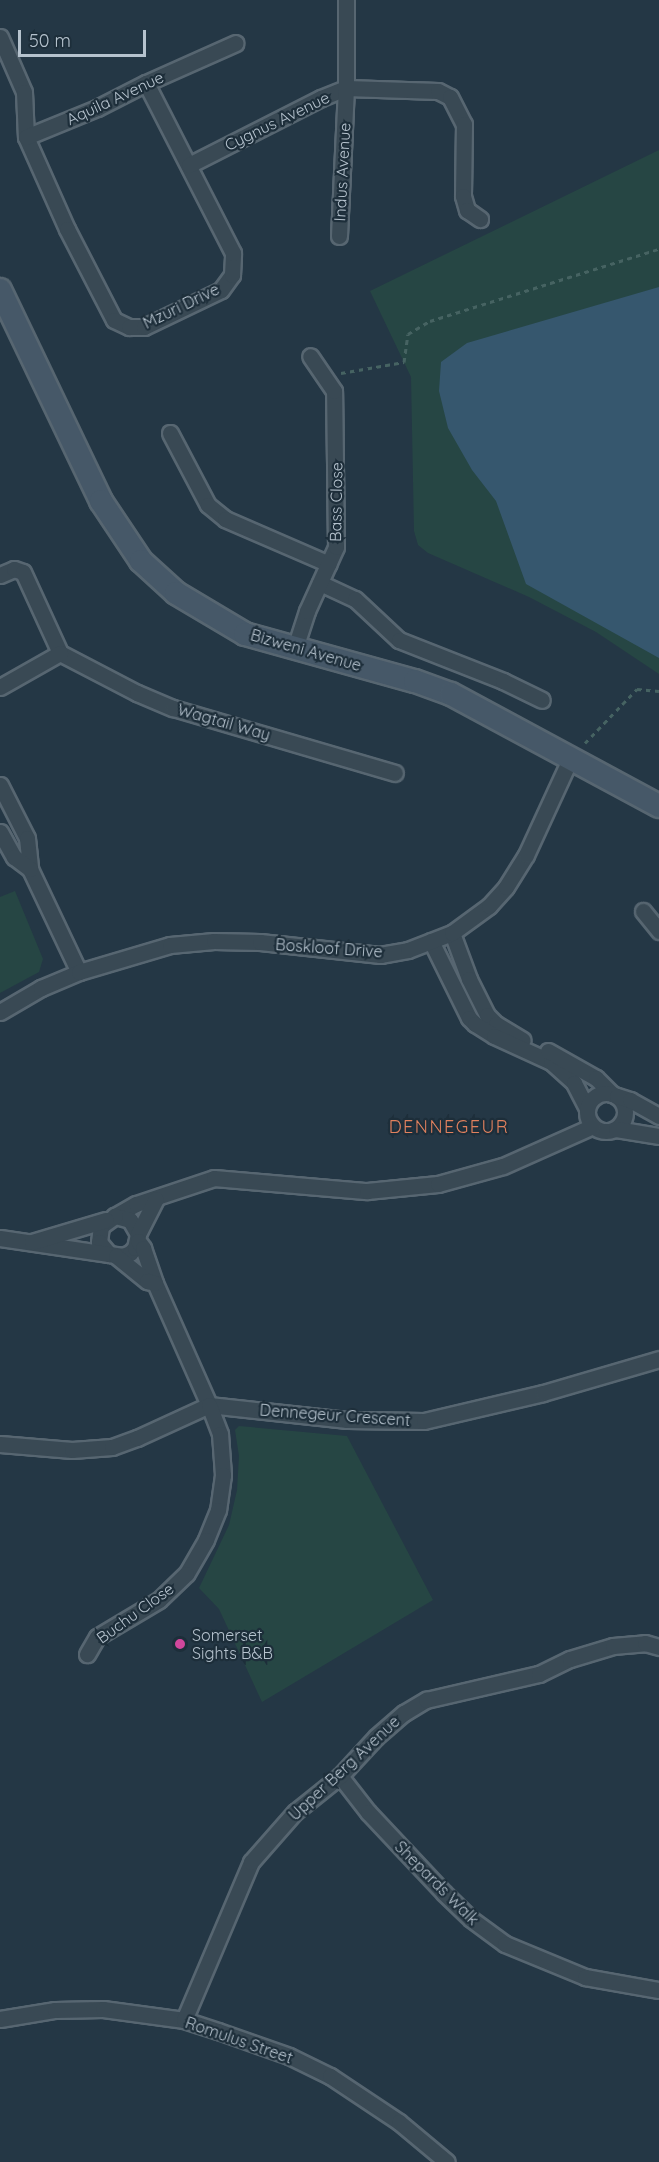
<!DOCTYPE html>
<html>
<head>
<meta charset="utf-8">
<style>
	body { margin:0 }
	#map { position:relative; width:659px; height:2162px; overflow:hidden; background:#243745; font-family:Quicksand,sans-serif }
	div>[style] { position:absolute }
	[style*='--x'] { left:calc(var(--x)*1px); top:calc(var(--y)*1px); width:calc(var(--w)*1px); rotate:calc(var(--a)*1deg) }
	.green>* { inset:0; background:#264644 }
	.water>* { inset:0; background:#36576e }
	.path>* { height:3px; margin-top:-1.5px; transform-origin:0; background:repeating-linear-gradient(90deg,#466362 0 4.5px,transparent 0 9px) }
	.roads { filter:drop-shadow(2px 0 #576671) drop-shadow(-2px 0 #576671) drop-shadow(0 2px #576671) drop-shadow(0 -2px #576671) }
	.street>* { height:15px; margin:-7.5px; padding:0 7.5px; transform-origin:7.5px; border-radius:7.5px; background:#394954 }
	.street>.ring { margin:-7.5px; padding:0; box-sizing:content-box; background:none; border:15px solid #394954; border-radius:50% }
	.secondary>* { height:22px; margin:-11px; padding:0 11px; transform-origin:11px; border-radius:11px; background:#465868 }
	.dots>* { width:16px; height:16px; translate:-50% -50%; box-sizing:border-box; border:3px solid #1d2e3a; border-radius:50% }
	span { translate:-50% -50%; white-space:nowrap; text-align:center; line-height:1.15; -webkit-text-stroke:4.5px #1d2e3a; paint-order:stroke }
	.street-label { font-size:16px; color:#b6c3ce }
	.poi-label { font-size:16px; color:#b6c3ce }
	.left { translate:0 -50%; text-align:left }
	.neighbourhood-label { font-size:18px; color:#e1815e; letter-spacing:1.5px }
	.scale { position:absolute; left:18px; top:30px; width:128px; height:27px; box-sizing:border-box; border:3px solid #b6c3ce; border-top:0; padding-left:8px; font-size:18px; line-height:21px; white-space:nowrap; color:#b6c3ce; -webkit-text-stroke:4px #1d2e3a; paint-order:stroke }
</style>
</head>
<body>
<div id="map">
	<div class="green">
		<div style="clip-path:polygon(659px 150px,659px 674px,596px 632px,529px 597px,428px 553px,418px 545px,414px 531px,411px 377px,370px 291px)"></div>
		<div style="clip-path:polygon(15px 891px,43px 959px,39px 972px,0 993px,0 897px)"></div>
		<div style="clip-path:polygon(239px 1426px,347px 1436px,433px 1600px,262px 1702px,219px 1609px,199px 1588px,229px 1525px,237px 1490px,239px 1456px,235px 1430px)"></div>
	</div>
	<div class="water">
		<div style="clip-path:polygon(659px 287px,659px 658px,526px 584px,496px 501px,472px 470px,448px 428px,439px 391px,441px 362px,467px 343px)"></div>
	</div>
	<div class="path">
		<div style="--x:341;--y:373;--w:64;--a:-9.9"></div>
		<div style="--x:404;--y:362;--w:28;--a:-82"></div>
		<div style="--x:408;--y:334;--w:26;--a:-31"></div>
		<div style="--x:430;--y:321;--w:240;--a:-17.5"></div>
		<div style="--x:585;--y:743;--w:75;--a:-46.1"></div>
		<div style="--x:637;--y:689;--w:22;--a:5"></div>
	</div>
	<div class="roads">
		<div class="street">
			<div style="--x:0;--y:37;--w:60;--a:66.4"></div>
			<div style="--x:24;--y:92;--w:45;--a:87.5"></div>
			<div style="--x:26;--y:137;--w:101;--a:66"></div>
			<div style="--x:67;--y:229;--w:102;--a:62.7"></div>
			<div style="--x:114;--y:320;--w:17;--a:25"></div>
			<div style="--x:129;--y:327;--w:15;--a:0"></div>
			<div style="--x:144;--y:327;--w:85;--a:-25.7"></div>
			<div style="--x:221;--y:290;--w:19;--a:-54"></div>
			<div style="--x:232;--y:275;--w:22;--a:-87"></div>
			<div style="--x:233;--y:253;--w:191;--a:-117.1"></div>
			<div style="--x:26;--y:137;--w:77;--a:-22.2"></div>
			<div style="--x:97;--y:108;--w:55;--a:-27"></div>
			<div style="--x:146;--y:83;--w:98;--a:-24"></div>
			<div style="--x:189;--y:165;--w:148;--a:-26.9"></div>
			<div style="--x:321;--y:98;--w:27;--a:-22"></div>
			<div style="--x:346;--y:88;--w:92;--a:1.9"></div>
			<div style="--x:438;--y:91;--w:13;--a:27"></div>
			<div style="--x:450;--y:97;--w:30;--a:63"></div>
			<div style="--x:464;--y:124;--w:72;--a:90.8"></div>
			<div style="--x:463;--y:196;--w:15;--a:74"></div>
			<div style="--x:467;--y:210;--w:16;--a:35"></div>
			<div style="--x:339;--y:236;--w:148;--a:-87.3"></div>
			<div style="--x:346;--y:88;--w:88;--a:-90"></div>
			<div style="--x:170;--y:433;--w:81;--a:62.2"></div>
			<div style="--x:208;--y:505;--w:22;--a:39"></div>
			<div style="--x:225;--y:519;--w:113;--a:23.4"></div>
			<div style="--x:0;--y:575;--w:15;--a:-23"></div>
			<div style="--x:14;--y:569;--w:9;--a:18"></div>
			<div style="--x:23;--y:572;--w:89;--a:65.4"></div>
			<div style="--x:320;--y:583;--w:38;--a:25"></div>
			<div style="--x:355;--y:599;--w:60;--a:43"></div>
			<div style="--x:399;--y:640;--w:112;--a:21.5"></div>
			<div style="--x:503;--y:681;--w:43;--a:26"></div>
			<div style="--x:295;--y:648;--w:39;--a:-72"></div>
			<div style="--x:307;--y:611;--w:70;--a:-65.6"></div>
			<div style="--x:336;--y:547;--w:156;--a:-90.7"></div>
			<div style="--x:334;--y:391;--w:42;--a:-124.4"></div>
			<div style="--x:60;--y:653;--w:87;--a:27.5"></div>
			<div style="--x:137;--y:693;--w:39;--a:23"></div>
			<div style="--x:173;--y:708;--w:231;--a:16.3"></div>
			<div style="--x:0;--y:687;--w:69;--a:-29.5"></div>
			<div style="--x:0;--y:785;--w:59;--a:63"></div>
			<div style="--x:27;--y:838;--w:31;--a:84"></div>
			<div style="--x:30;--y:869;--w:114;--a:64.6"></div>
			<div style="--x:0;--y:832;--w:29;--a:61"></div>
			<div style="--x:14;--y:857;--w:20;--a:37"></div>
			<div style="--x:643;--y:911;--w:26;--a:51"></div>
			<div style="--x:452;--y:933;--w:49;--a:69.7"></div>
			<div style="--x:469;--y:979;--w:40;--a:63.4"></div>
			<div style="--x:487;--y:1015;--w:13;--a:45"></div>
			<div style="--x:496;--y:1024;--w:31;--a:31"></div>
			<div style="--x:431;--y:941;--w:86;--a:63.7"></div>
			<div style="--x:469;--y:1018;--w:8;--a:45"></div>
			<div style="--x:475;--y:1024;--w:22;--a:32"></div>
			<div style="--x:494;--y:1036;--w:63;--a:24.5"></div>
			<div style="--x:551;--y:1062;--w:31;--a:42"></div>
			<div style="--x:574;--y:1083;--w:28;--a:63"></div>
			<div style="--x:0;--y:1012;--w:48;--a:-30.3"></div>
			<div style="--x:41;--y:988;--w:41;--a:-22.8"></div>
			<div style="--x:79;--y:972;--w:95;--a:-16.5"></div>
			<div style="--x:170;--y:945;--w:44;--a:-5.2"></div>
			<div style="--x:214;--y:941;--w:46;--a:1.2"></div>
			<div style="--x:260;--y:942;--w:121;--a:6.2"></div>
			<div style="--x:380;--y:955;--w:28;--a:-10"></div>
			<div style="--x:408;--y:950;--w:47;--a:-21.1"></div>
			<div style="--x:452;--y:933;--w:46;--a:-36.1"></div>
			<div style="--x:489;--y:906;--w:25;--a:-48"></div>
			<div style="--x:506;--y:887;--w:38;--a:-58"></div>
			<div style="--x:526;--y:855;--w:108;--a:-65.3"></div>
			<div style="--x:548;--y:1051;--w:55;--a:29.4"></div>
			<div style="--x:596;--y:1078;--w:23;--a:45"></div>
			<div class="ring" style="left:587px;top:1093px;width:23px;height:23px"></div>
			<div style="--x:617;--y:1096;--w:14;--a:17"></div>
			<div style="--x:630;--y:1100;--w:33;--a:29"></div>
			<div style="--x:616;--y:1129;--w:44;--a:9.2"></div>
			<div style="--x:115;--y:1216;--w:24;--a:-30"></div>
			<div style="--x:136;--y:1204;--w:82;--a:-18.4"></div>
			<div style="--x:214;--y:1178;--w:154;--a:4.9"></div>
			<div style="--x:367;--y:1191;--w:71;--a:-5.6"></div>
			<div style="--x:438;--y:1184;--w:67;--a:-15.5"></div>
			<div style="--x:503;--y:1166;--w:98;--a:-24"></div>
			<div style="--x:138;--y:1234;--w:16;--a:-120"></div>
			<div style="--x:130;--y:1220;--w:16;--a:-165"></div>
			<div style="--x:115;--y:1216;--w:17;--a:144"></div>
			<div style="--x:101;--y:1226;--w:16;--a:97"></div>
			<div style="--x:99;--y:1242;--w:16;--a:50"></div>
			<div style="--x:109;--y:1254;--w:14;--a:8"></div>
			<div style="--x:123;--y:1256;--w:8;--a:-23"></div>
			<div style="--x:130;--y:1253;--w:7;--a:-45"></div>
			<div style="--x:135;--y:1248;--w:14;--a:-78"></div>
			<div style="--x:138;--y:1234;--w:39;--a:-63"></div>
			<div style="--x:0;--y:1238;--w:110;--a:8.4"></div>
			<div style="--x:138;--y:1241;--w:9;--a:54"></div>
			<div style="--x:143;--y:1248;--w:37;--a:71"></div>
			<div style="--x:155;--y:1283;--w:133;--a:66.1"></div>
			<div style="--x:209;--y:1405;--w:139;--a:6.2"></div>
			<div style="--x:347;--y:1420;--w:77;--a:0.7"></div>
			<div style="--x:424;--y:1421;--w:122;--a:-13.2"></div>
			<div style="--x:543;--y:1393;--w:121;--a:-16.3"></div>
			<div style="--x:32;--y:1242;--w:77;--a:-16.6"></div>
			<div style="--x:116;--y:1256;--w:40;--a:39"></div>
			<div style="--x:147;--y:1281;--w:8;--a:14"></div>
			<div style="--x:0;--y:1444;--w:72;--a:4.8"></div>
			<div style="--x:72;--y:1450;--w:40;--a:-4.3"></div>
			<div style="--x:112;--y:1447;--w:27;--a:-20"></div>
			<div style="--x:137;--y:1438;--w:79;--a:-24.6"></div>
			<div style="--x:209;--y:1405;--w:31;--a:69"></div>
			<div style="--x:220;--y:1434;--w:41;--a:85.8"></div>
			<div style="--x:223;--y:1475;--w:35;--a:98"></div>
			<div style="--x:218;--y:1510;--w:32;--a:112"></div>
			<div style="--x:206;--y:1540;--w:39;--a:120"></div>
			<div style="--x:186;--y:1574;--w:37;--a:136"></div>
			<div style="--x:159;--y:1600;--w:72;--a:149.2"></div>
			<div style="--x:97;--y:1637;--w:20;--a:120"></div>
			<div style="--x:340;--y:1776;--w:46;--a:52.1"></div>
			<div style="--x:368;--y:1812;--w:111;--a:46.8"></div>
			<div style="--x:444;--y:1893;--w:37;--a:44"></div>
			<div style="--x:471;--y:1919;--w:42;--a:36.3"></div>
			<div style="--x:505;--y:1944;--w:87;--a:22.4"></div>
			<div style="--x:585;--y:1977;--w:75;--a:10"></div>
			<div style="--x:0;--y:2019;--w:56;--a:-9.3"></div>
			<div style="--x:55;--y:2010;--w:48;--a:-1.2"></div>
			<div style="--x:103;--y:2009;--w:82;--a:7.7"></div>
			<div style="--x:184;--y:2020;--w:36;--a:18"></div>
			<div style="--x:218;--y:2031;--w:75;--a:19.4"></div>
			<div style="--x:289;--y:2056;--w:46;--a:26"></div>
			<div style="--x:330;--y:2076;--w:83;--a:33.7"></div>
			<div style="--x:399;--y:2122;--w:62;--a:39.8"></div>
			<div style="--x:184;--y:2020;--w:172;--a:-67"></div>
			<div style="--x:251;--y:1862;--w:67;--a:-48.7"></div>
			<div style="--x:295;--y:1812;--w:58;--a:-38.7"></div>
			<div style="--x:340;--y:1776;--w:53;--a:-47.3"></div>
			<div style="--x:376;--y:1737;--w:37;--a:-41"></div>
			<div style="--x:404;--y:1713;--w:26;--a:-31"></div>
			<div style="--x:426;--y:1700;--w:116;--a:-13"></div>
			<div style="--x:539;--y:1674;--w:34;--a:-26"></div>
			<div style="--x:570;--y:1659;--w:45;--a:-16.8"></div>
			<div style="--x:613;--y:1646;--w:32;--a:-5"></div>
			<div style="--x:645;--y:1643;--w:15;--a:16"></div>
		</div>
		<div class="secondary">
			<div style="--x:0;--y:290;--w:234;--a:64.4"></div>
			<div style="--x:101;--y:501;--w:72;--a:56.3"></div>
			<div style="--x:141;--y:561;--w:47;--a:42.4"></div>
			<div style="--x:176;--y:593;--w:80;--a:30.7"></div>
			<div style="--x:245;--y:634;--w:176;--a:15.5"></div>
			<div style="--x:415;--y:681;--w:38;--a:20"></div>
			<div style="--x:451;--y:694;--w:236;--a:28.3"></div>
		</div>
	</div>
	<div class="dots">
		<div style="left:180px;top:1644px;background:#d1479c"></div>
	</div>
	<div class="street-label">
		<span style="left:115px;top:98px;rotate:-25deg">Aquila Avenue</span>
		<span style="left:277px;top:121px;rotate:-26deg">Cygnus Avenue</span>
		<span style="left:342px;top:172px;rotate:-87deg">Indus Avenue</span>
		<span style="left:181px;top:306px;rotate:-26deg">Mzuri Drive</span>
		<span style="left:336px;top:502px;rotate:-89deg">Bass Close</span>
		<span style="left:306px;top:650px;rotate:16deg">Bizweni Avenue</span>
		<span style="left:224px;top:722px;rotate:16deg">Wagtail Way</span>
		<span style="left:329px;top:948px;rotate:4deg">Boskloof Drive</span>
		<span style="left:335px;top:1415px;rotate:4deg">Dennegeur Crescent</span>
		<span style="left:135px;top:1613px;rotate:-36deg">Buchu Close</span>
		<span style="left:344px;top:1768px;rotate:-43deg">Upper Berg Avenue</span>
		<span style="left:437px;top:1883px;rotate:45deg">Shepards Walk</span>
		<span style="left:239px;top:2040px;rotate:19deg">Romulus Street</span>
	</div>
	<div class="poi-label">
		<span class="left" style="left:192px;top:1644px">Somerset<br>Sights B&amp;B</span>
	</div>
	<div class="neighbourhood-label">
		<span style="left:449px;top:1127px">DENNEGEUR</span>
	</div>
	<div class="scale">50 m</div>
</div>
</body>
</html>
